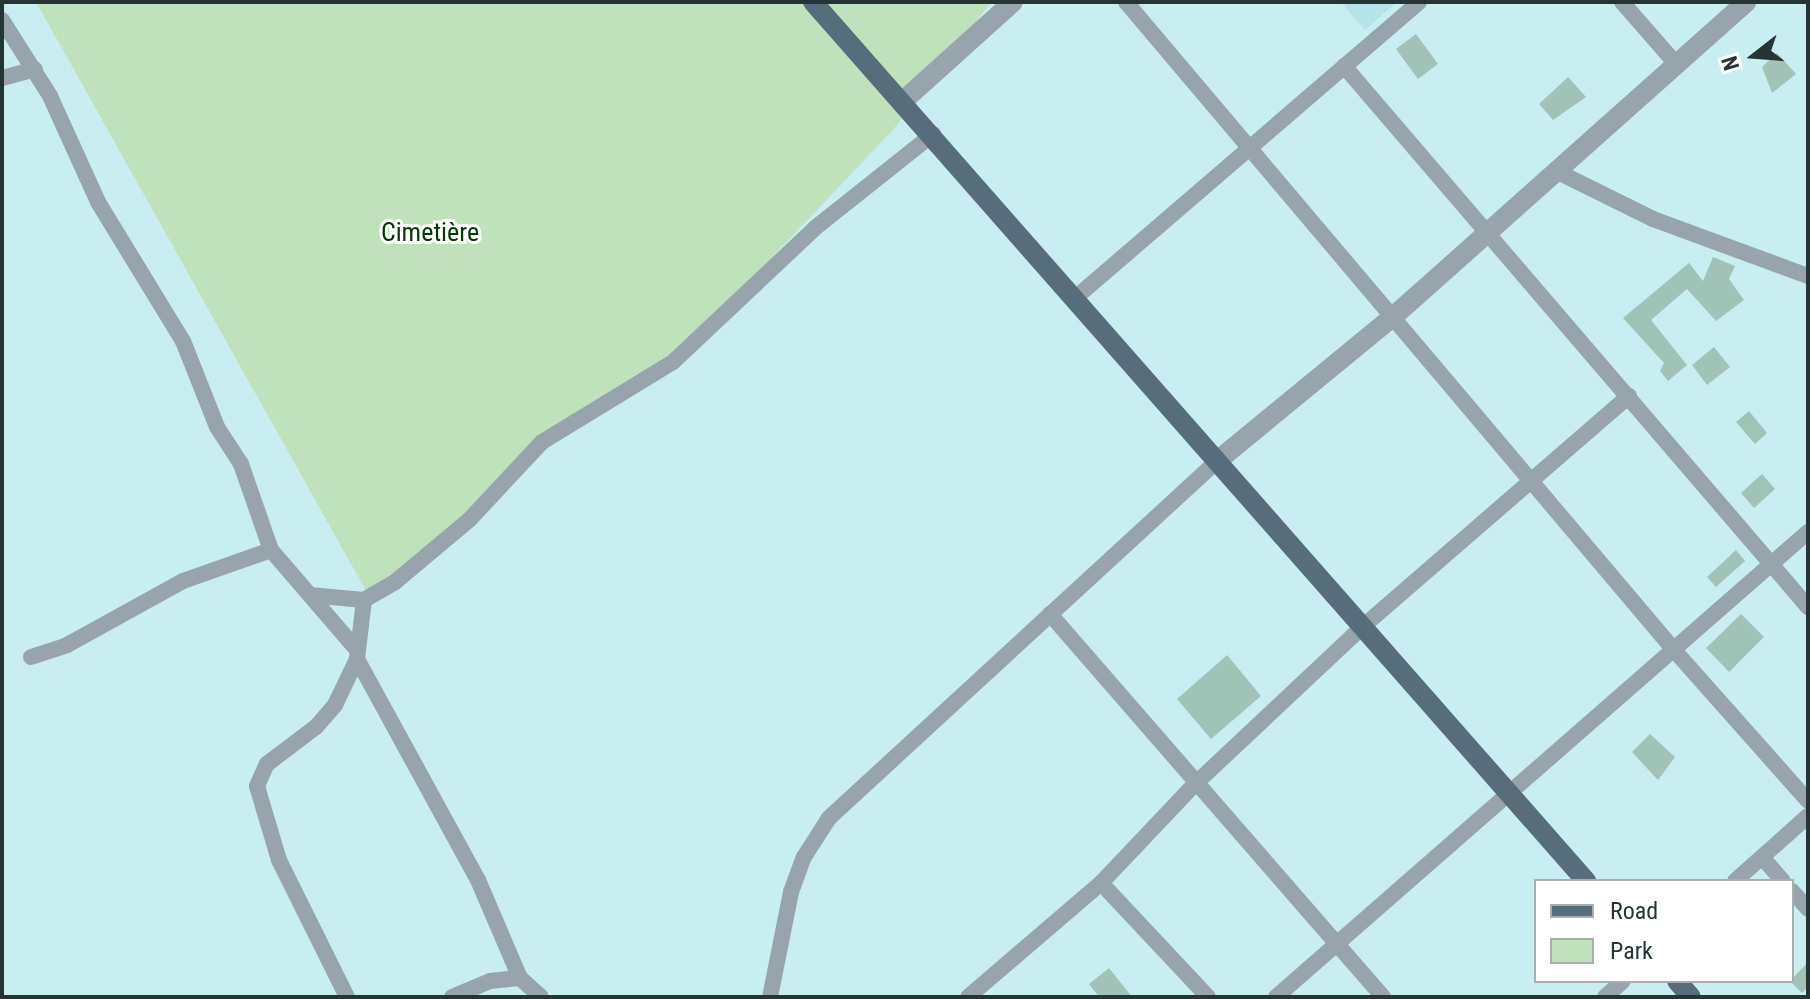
<!DOCTYPE html>
<html>
<head>
<meta charset="utf-8">
<style>
	body { margin:0 }
	#map { position:relative; width:1810px; height:999px; overflow:hidden; background:#c8eef2; font-family:"Roboto Condensed",sans-serif }
	div>[style] { position:absolute }
	[style*='--x'] { left:calc(var(--x)*1px); top:calc(var(--y)*1px); width:calc(var(--w)*1px); rotate:calc(var(--a)*1deg) }
	.built>* { inset:0; background:#b4e3e8 }
	.green>* { inset:0; background:#bfe1bc }
	.building>* { inset:0; background:#a0c2b7 }
	.minor>* { height:16px; margin:-8px; padding:0 8px; transform-origin:8px; border-radius:8px; background:#98a4ac }
	.tertiary>* { height:20px; margin:-10px; padding:0 10px; transform-origin:10px; border-radius:10px; background:#98a4ac }
	.primary>* { height:20px; margin:-10px; padding:0 10px; transform-origin:10px; border-radius:10px; background:#576d7b }
	span { translate:-50% -50%; white-space:nowrap; text-align:center; line-height:1.15; -webkit-text-stroke:6px #fff; paint-order:stroke }
	.park-label { font-size:26px; color:#023802 }
	.frame { position:absolute; inset:0; border:4px solid #253435; pointer-events:none }
	.legend { position:absolute; left:1534px; top:879px; width:260px; height:104px; box-sizing:border-box; background:#fff; border:2px solid #a8aeae; margin:0; padding:10px 14px; list-style:none; font-size:24px; color:#253435 }
	.legend li { display:flex; align-items:center; gap:16px; height:40px }
	.legend b { width:40px; border:2px solid #a8aeae }
	.north { position:absolute; left:1714px; top:16px; width:80px; height:80px; -webkit-text-stroke:6px #fff; paint-order:stroke; rotate:253deg; font-size:22px; font-weight:700; line-height:32px; text-align:center; color:#253435 }
	.north::after { content:''; display:block; margin:auto; width:28px; height:36px; background:#253435; clip-path:polygon(50% 0,100% 100%,50% 72%,0 100%) }
</style>
</head>
<body>
<div id="map">
	<div class="built">
		<div style="clip-path:polygon(1341px 2px,1397px 2px,1365px 30px)"></div>
	</div>
	<div class="green">
		<div style="clip-path:polygon(36px 2px,991px 2px,893px 130px,667px 368px,550px 431px,518px 471px,369px 596px)"></div>
	</div>
	<div class="building">
		<div style="clip-path:polygon(1416px 34px,1438px 64px,1418px 79px,1396px 49px)"></div>
		<div style="clip-path:polygon(1777px 53px,1796px 74px,1772px 93px,1762px 67px)"></div>
		<div style="clip-path:polygon(1568px 77px,1586px 97px,1553px 120px,1539px 104px)"></div>
		<div style="clip-path:polygon(1713px 257px,1735px 266px,1729px 279px,1744px 300px,1716px 321px,1687px 289px,1651px 320px,1687px 365px,1668px 381px,1660px 371px,1664px 363px,1623px 318px,1689px 263px,1703px 281px)"></div>
		<div style="clip-path:polygon(1714px 347px,1730px 367px,1707px 385px,1692px 365px)"></div>
		<div style="clip-path:polygon(1749px 411px,1767px 433px,1755px 444px,1736px 422px)"></div>
		<div style="clip-path:polygon(1762px 474px,1775px 489px,1754px 508px,1741px 493px)"></div>
		<div style="clip-path:polygon(1736px 550px,1745px 561px,1716px 587px,1707px 577px)"></div>
		<div style="clip-path:polygon(1741px 614px,1764px 637px,1729px 672px,1706px 648px)"></div>
		<div style="clip-path:polygon(1227px 655px,1261px 696px,1211px 739px,1177px 699px)"></div>
		<div style="clip-path:polygon(1650px 734px,1675px 757px,1658px 780px,1632px 752px)"></div>
		<div style="clip-path:polygon(1808px 962px,1808px 987px,1802px 993px,1790px 981px)"></div>
		<div style="clip-path:polygon(1109px 968px,1132px 997px,1099px 997px,1089px 984px)"></div>
	</div>
	<div class="minor">
		<div style="--x:1126;--y:2;--w:849;--a:49.78"></div>
		<div style="--x:1674;--y:650;--w:202;--a:48.4"></div>
		<div style="--x:1622;--y:2;--w:82;--a:48.9"></div>
		<div style="--x:2;--y:20;--w:90;--a:57.7"></div>
		<div style="--x:50;--y:96;--w:116;--a:65.6"></div>
		<div style="--x:98;--y:202;--w:163;--a:58.6"></div>
		<div style="--x:183;--y:341;--w:92;--a:68.4"></div>
		<div style="--x:217;--y:427;--w:44;--a:57"></div>
		<div style="--x:241;--y:464;--w:91;--a:70.8"></div>
		<div style="--x:271;--y:550;--w:132;--a:49.3"></div>
		<div style="--x:1344;--y:66;--w:713;--a:49.38"></div>
		<div style="--x:2;--y:78;--w:34;--a:-15"></div>
		<div style="--x:1558;--y:172;--w:106;--a:26.3"></div>
		<div style="--x:1653;--y:219;--w:165;--a:20.2"></div>
		<div style="--x:1074;--y:299;--w:455;--a:-40.7"></div>
		<div style="--x:310;--y:595;--w:54;--a:5.3"></div>
		<div style="--x:364;--y:600;--w:36;--a:-30"></div>
		<div style="--x:395;--y:582;--w:98;--a:-40"></div>
		<div style="--x:470;--y:519;--w:105;--a:-46.9"></div>
		<div style="--x:542;--y:442;--w:153;--a:-31.4"></div>
		<div style="--x:673;--y:362;--w:195;--a:-43.3"></div>
		<div style="--x:815;--y:228;--w:151;--a:-38.5"></div>
		<div style="--x:364;--y:600;--w:59;--a:96.8"></div>
		<div style="--x:357;--y:659;--w:252;--a:61.3"></div>
		<div style="--x:478;--y:880;--w:107;--a:66.8"></div>
		<div style="--x:520;--y:978;--w:28;--a:42"></div>
		<div style="--x:1050;--y:614;--w:508;--a:48.99"></div>
		<div style="--x:31;--y:657;--w:38;--a:-18"></div>
		<div style="--x:67;--y:645;--w:132;--a:-28.9"></div>
		<div style="--x:183;--y:581;--w:93;--a:-19.4"></div>
		<div style="--x:1762;--y:857;--w:32;--a:49"></div>
		<div style="--x:1735;--y:881;--w:98;--a:-41.7"></div>
		<div style="--x:1101;--y:883;--w:156;--a:46.8"></div>
		<div style="--x:1792;--y:891;--w:24;--a:48"></div>
		<div style="--x:347;--y:997;--w:153;--a:-116.4"></div>
		<div style="--x:279;--y:860;--w:77;--a:-106.6"></div>
		<div style="--x:257;--y:786;--w:24;--a:-66"></div>
		<div style="--x:267;--y:764;--w:61;--a:-37.1"></div>
		<div style="--x:316;--y:727;--w:29;--a:-49"></div>
		<div style="--x:335;--y:705;--w:51;--a:-64.4"></div>
		<div style="--x:452;--y:997;--w:41;--a:-22.8"></div>
		<div style="--x:490;--y:981;--w:30;--a:-6"></div>
		<div style="--x:770;--y:997;--w:107;--a:-78.7"></div>
		<div style="--x:791;--y:892;--w:37;--a:-70"></div>
		<div style="--x:804;--y:857;--w:46;--a:-57.3"></div>
		<div style="--x:829;--y:818;--w:526;--a:-42.61"></div>
		<div style="--x:968;--y:997;--w:175;--a:-40.6"></div>
		<div style="--x:1101;--y:883;--w:135;--a:-46.5"></div>
		<div style="--x:1194;--y:785;--w:228;--a:-43.2"></div>
		<div style="--x:1360;--y:629;--w:356;--a:-40.9"></div>
		<div style="--x:1276;--y:997;--w:707;--a:-41.16"></div>
		<div style="--x:1605;--y:997;--w:24;--a:-42"></div>
	</div>
	<div class="tertiary">
		<div style="--x:903;--y:101;--w:148;--a:-42"></div>
		<div style="--x:1216;--y:462;--w:230;--a:-39.4"></div>
		<div style="--x:1394;--y:316;--w:472;--a:-41.7"></div>
	</div>
	<div class="primary">
		<div style="--x:813;--y:2;--w:1171;--a:48.67"></div>
		<div style="--x:1677;--y:981;--w:21;--a:49"></div>
	</div>
	<div class="park-label">
		<span style="left:430px;top:233px">Cimetière</span>
	</div>
	<div class="frame"></div>
	<ul class="legend">
	<li><b style="height:10px;background:#576d7b"></b>Road</li>
	<li><b style="height:22px;background:#bfe1bc"></b>Park</li>
	</ul>
	<div class="north">N</div>
</div>
</body>
</html>
